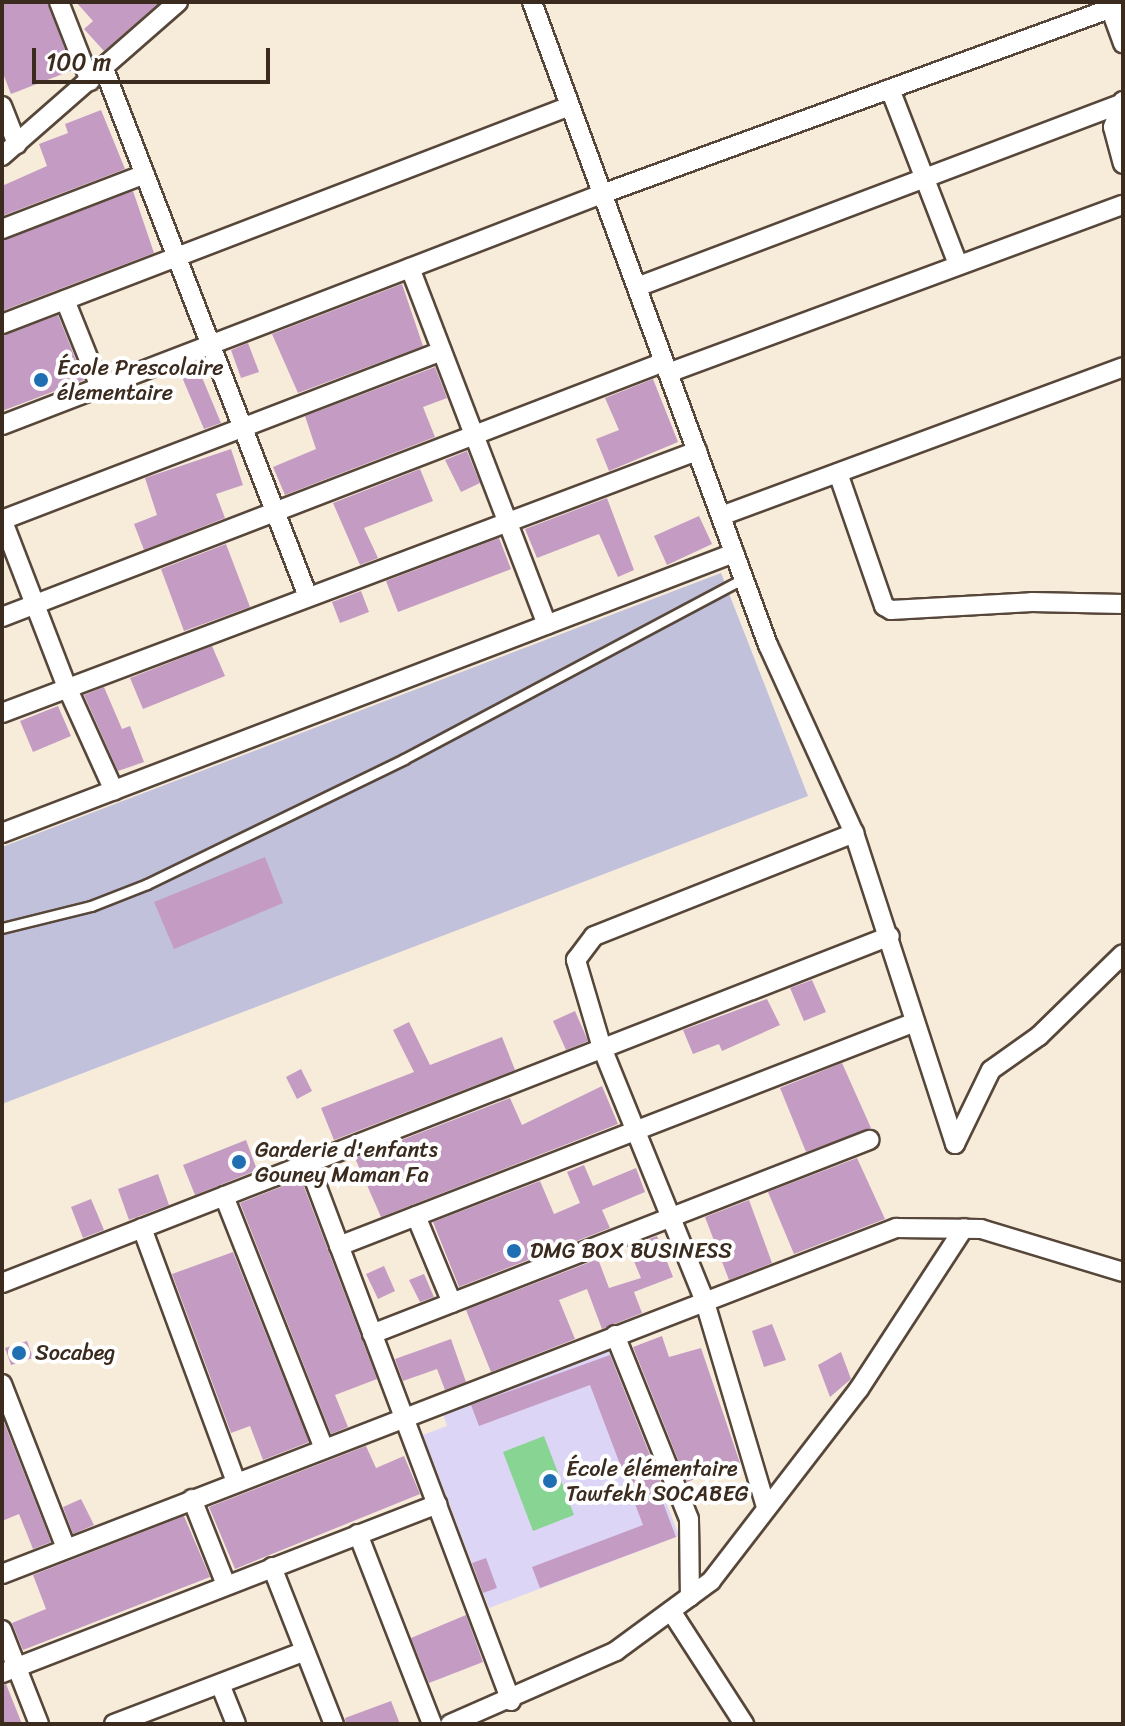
<!DOCTYPE html>
<html>
<head>
<meta charset="utf-8">
<style>
	body { margin:0 }
	#map { position:relative; width:1125px; height:1726px; overflow:hidden; background:#f7ebd9; font-family:Sriracha,sans-serif }
	div>[style] { position:absolute }
	[style*='--x'] { left:calc(var(--x)*1px); top:calc(var(--y)*1px); width:calc(var(--w)*1px); rotate:calc(var(--a)*1deg) }
	.built>* { inset:0; background:#ddd5f6 }
	.industrial>* { inset:0; background:#c2c1dc }
	.green>* { inset:0; background:#88d492 }
	.building>* { inset:0; background:#c49cc3 }
	.roads { filter:drop-shadow(2px 0 #57473a) drop-shadow(-2px 0 #57473a) drop-shadow(0 2px #57473a) drop-shadow(0 -2px #57473a) }
	.lane>* { height:9px; margin:-4.5px; padding:0 4.5px; transform-origin:4.5px; border-radius:4.5px; background:#fff }
	.street>* { height:18px; margin:-9px; padding:0 9px; transform-origin:9px; border-radius:9px; background:#fff }
	.dots>* { width:22px; height:22px; translate:-50% -50%; box-sizing:border-box; border:4px solid #fff; border-radius:50% }
	span { translate:-50% -50%; white-space:nowrap; text-align:center; line-height:1.15; -webkit-text-stroke:8px #fff; paint-order:stroke }
	.poi-label { font-size:22px; color:#3b2a1e }
	.left { translate:0 -50%; text-align:left }
	.frame { position:absolute; inset:0; border:4px solid #3b2a1e; pointer-events:none }
	.scale { position:absolute; left:32px; top:48px; width:238px; height:36px; box-sizing:border-box; border:4px solid #3b2a1e; border-top:0; padding-left:10px; font-size:24px; line-height:28px; white-space:nowrap; color:#3b2a1e; -webkit-text-stroke:6px #fff; paint-order:stroke }
</style>
</head>
<body>
<div id="map">
	<div class="built">
		<div style="clip-path:polygon(609px 1351px,679px 1536px,489px 1608px,423px 1435px,447px 1426px,443px 1413px)"></div>
	</div>
	<div class="industrial">
		<div style="clip-path:polygon(721px 573px,808px 796px,2px 1104px,2px 847px)"></div>
	</div>
	<div class="green">
		<div style="clip-path:polygon(544px 1436px,574px 1515px,533px 1531px,503px 1452px)"></div>
	</div>
	<div class="building">
		<div style="clip-path:polygon(2px 2px,47px 2px,73px 70px,11px 94px,2px 71px)"></div>
		<div style="clip-path:polygon(76px 2px,160px 2px,104px 51px,84px 29px,93px 21px)"></div>
		<div style="clip-path:polygon(101px 110px,125px 169px,2px 216px,2px 186px,47px 166px,39px 144px,68px 133px,65px 124px)"></div>
		<div style="clip-path:polygon(133px 191px,154px 253px,2px 311px,2px 241px)"></div>
		<div style="clip-path:polygon(402px 284px,423px 346px,298px 393px,272px 334px)"></div>
		<div style="clip-path:polygon(58px 315px,84px 380px,2px 411px,2px 336px)"></div>
		<div style="clip-path:polygon(248px 343px,259px 372px,241px 378px,231px 350px)"></div>
		<div style="clip-path:polygon(196px 363px,221px 423px,204px 429px,179px 370px)"></div>
		<div style="clip-path:polygon(435px 367px,447px 398px,423px 407px,435px 437px,285px 495px,273px 467px,316px 449px,305px 416px)"></div>
		<div style="clip-path:polygon(653px 379px,678px 442px,609px 471px,596px 439px,619px 430px,605px 398px)"></div>
		<div style="clip-path:polygon(231px 449px,243px 485px,216px 494px,225px 518px,144px 550px,134px 524px,157px 515px,145px 478px)"></div>
		<div style="clip-path:polygon(467px 451px,480px 483px,461px 492px,445px 460px)"></div>
		<div style="clip-path:polygon(420px 469px,433px 501px,364px 528px,378px 558px,360px 565px,333px 503px)"></div>
		<div style="clip-path:polygon(607px 498px,634px 570px,618px 577px,599px 534px,537px 558px,525px 529px)"></div>
		<div style="clip-path:polygon(699px 516px,712px 544px,667px 565px,654px 536px)"></div>
		<div style="clip-path:polygon(499px 538px,511px 569px,398px 612px,386px 581px)"></div>
		<div style="clip-path:polygon(226px 544px,250px 607px,184px 631px,161px 569px)"></div>
		<div style="clip-path:polygon(361px 591px,369px 612px,340px 623px,332px 602px)"></div>
		<div style="clip-path:polygon(212px 646px,225px 676px,143px 709px,130px 678px)"></div>
		<div style="clip-path:polygon(104px 687px,122px 729px,130px 726px,144px 762px,118px 771px,84px 695px)"></div>
		<div style="clip-path:polygon(58px 706px,71px 736px,33px 752px,20px 721px)"></div>
		<div style="clip-path:polygon(265px 857px,283px 903px,174px 949px,154px 902px)"></div>
		<div style="clip-path:polygon(812px 980px,826px 1012px,804px 1021px,790px 988px)"></div>
		<div style="clip-path:polygon(767px 999px,780px 1025px,722px 1051px,719px 1044px,693px 1054px,683px 1030px)"></div>
		<div style="clip-path:polygon(575px 1011px,588px 1041px,566px 1050px,553px 1021px)"></div>
		<div style="clip-path:polygon(409px 1022px,430px 1065px,502px 1037px,515px 1070px,334px 1140px,321px 1108px,414px 1072px,393px 1030px)"></div>
		<div style="clip-path:polygon(842px 1063px,871px 1128px,806px 1152px,780px 1088px)"></div>
		<div style="clip-path:polygon(301px 1069px,312px 1091px,297px 1099px,286px 1077px)"></div>
		<div style="clip-path:polygon(602px 1086px,618px 1124px,381px 1217px,355px 1158px,510px 1098px,522px 1125px)"></div>
		<div style="clip-path:polygon(246px 1140px,257px 1170px,195px 1195px,183px 1165px)"></div>
		<div style="clip-path:polygon(857px 1158px,885px 1219px,794px 1254px,768px 1192px)"></div>
		<div style="clip-path:polygon(584px 1165px,593px 1186px,636px 1168px,645px 1192px,602px 1210px,610px 1228px,459px 1287px,433px 1222px,540px 1181px,554px 1214px,580px 1203px,567px 1172px)"></div>
		<div style="clip-path:polygon(158px 1174px,169px 1205px,129px 1220px,118px 1189px)"></div>
		<div style="clip-path:polygon(301px 1179px,377px 1379px,335px 1395px,348px 1427px,331px 1434px,240px 1203px)"></div>
		<div style="clip-path:polygon(91px 1199px,104px 1230px,83px 1238px,71px 1207px)"></div>
		<div style="clip-path:polygon(749px 1200px,772px 1263px,729px 1280px,705px 1217px)"></div>
		<div style="clip-path:polygon(657px 1236px,673px 1277px,634px 1292px,642px 1313px,602px 1329px,587px 1289px,559px 1300px,575px 1339px,491px 1372px,466px 1310px,598px 1259px,609px 1288px,641px 1278px,628px 1247px)"></div>
		<div style="clip-path:polygon(233px 1252px,309px 1442px,263px 1460px,250px 1426px,231px 1433px,172px 1274px)"></div>
		<div style="clip-path:polygon(384px 1266px,395px 1291px,378px 1299px,366px 1274px)"></div>
		<div style="clip-path:polygon(424px 1274px,434px 1297px,420px 1302px,409px 1280px)"></div>
		<div style="clip-path:polygon(772px 1324px,786px 1360px,764px 1367px,752px 1331px)"></div>
		<div style="clip-path:polygon(662px 1336px,669px 1357px,701px 1348px,740px 1463px,687px 1482px,633px 1347px)"></div>
		<div style="clip-path:polygon(451px 1339px,466px 1382px,445px 1390px,437px 1369px,403px 1381px,395px 1359px)"></div>
		<div style="clip-path:polygon(27px 1341px,33px 1358px,11px 1365px,5px 1348px)"></div>
		<div style="clip-path:polygon(841px 1352px,851px 1379px,830px 1397px,818px 1365px)"></div>
		<div style="clip-path:polygon(610px 1355px,664px 1490px,659px 1492px,676px 1537px,540px 1588px,532px 1567px,643px 1525px,590px 1385px,479px 1426px,471px 1405px)"></div>
		<div style="clip-path:polygon(2px 1417px,51px 1542px,33px 1549px,19px 1514px,2px 1521px)"></div>
		<div style="clip-path:polygon(366px 1446px,376px 1468px,404px 1456px,420px 1494px,235px 1569px,209px 1507px)"></div>
		<div style="clip-path:polygon(81px 1499px,94px 1525px,73px 1534px,63px 1507px)"></div>
		<div style="clip-path:polygon(184px 1516px,210px 1577px,23px 1650px,12px 1623px,46px 1609px,33px 1575px)"></div>
		<div style="clip-path:polygon(486px 1558px,497px 1588px,483px 1593px,472px 1563px)"></div>
		<div style="clip-path:polygon(466px 1615px,483px 1662px,429px 1683px,411px 1638px)"></div>
		<div style="clip-path:polygon(6px 1684px,22px 1724px,2px 1724px,2px 1685px)"></div>
		<div style="clip-path:polygon(391px 1701px,400px 1724px,346px 1724px,345px 1718px)"></div>
	</div>
	<div class="roads">
		<div class="lane">
			<div style="--x:2;--y:928;--w:92;--a:-13.9"></div>
			<div style="--x:91;--y:906;--w:60;--a:-21.4"></div>
			<div style="--x:147;--y:884;--w:286;--a:-25.9"></div>
			<div style="--x:404;--y:759;--w:385;--a:-28"></div>
		</div>
		<div class="street">
			<div style="--x:59;--y:2;--w:85;--a:68.6"></div>
			<div style="--x:532;--y:2;--w:685;--a:69.85"></div>
			<div style="--x:768;--y:645;--w:207;--a:65.4"></div>
			<div style="--x:854;--y:833;--w:327;--a:72"></div>
			<div style="--x:955;--y:1144;--w:82;--a:-64.1"></div>
			<div style="--x:991;--y:1070;--w:59;--a:-35.3"></div>
			<div style="--x:1039;--y:1036;--w:117;--a:-44.3"></div>
			<div style="--x:1108;--y:2;--w:44;--a:69.9"></div>
			<div style="--x:104;--y:69;--w:563;--a:68.86"></div>
			<div style="--x:890;--y:89;--w:188;--a:68.8"></div>
			<div style="--x:1123;--y:101;--w:28;--a:111"></div>
			<div style="--x:1113;--y:127;--w:38;--a:75"></div>
			<div style="--x:2;--y:106;--w:41;--a:68.5"></div>
			<div style="--x:2;--y:156;--w:234;--a:-41.2"></div>
			<div style="--x:2;--y:229;--w:153;--a:-21"></div>
			<div style="--x:410;--y:268;--w:382;--a:69"></div>
			<div style="--x:637;--y:287;--w:520;--a:-20.74"></div>
			<div style="--x:65;--y:300;--w:94;--a:68.1"></div>
			<div style="--x:2;--y:324;--w:608;--a:-21"></div>
			<div style="--x:668;--y:373;--w:485;--a:-20.3"></div>
			<div style="--x:2;--y:425;--w:643;--a:-21.06"></div>
			<div style="--x:602;--y:194;--w:555;--a:-20.04"></div>
			<div style="--x:838;--y:473;--w:141;--a:70.9"></div>
			<div style="--x:884;--y:606;--w:8;--a:30"></div>
			<div style="--x:891;--y:610;--w:141;--a:-3.2"></div>
			<div style="--x:1032;--y:602;--w:91;--a:1.3"></div>
			<div style="--x:721;--y:516;--w:429;--a:-20.3"></div>
			<div style="--x:2;--y:519;--w:178;--a:68.9"></div>
			<div style="--x:66;--y:685;--w:116;--a:65.6"></div>
			<div style="--x:2;--y:520;--w:471;--a:-21"></div>
			<div style="--x:2;--y:617;--w:709;--a:-21.07"></div>
			<div style="--x:2;--y:713;--w:743;--a:-20.66"></div>
			<div style="--x:2;--y:833;--w:784;--a:-20.93"></div>
			<div style="--x:308;--y:1163;--w:575;--a:69.33"></div>
			<div style="--x:224;--y:1196;--w:272;--a:68.4"></div>
			<div style="--x:416;--y:1216;--w:94;--a:67.5"></div>
			<div style="--x:142;--y:1228;--w:271;--a:69.7"></div>
			<div style="--x:339;--y:1246;--w:618;--a:-21.25"></div>
			<div style="--x:2;--y:1283;--w:953;--a:-21.34"></div>
			<div style="--x:372;--y:1334;--w:534;--a:-21.32"></div>
			<div style="--x:615;--y:1335;--w:198;--a:68.1"></div>
			<div style="--x:689;--y:1519;--w:78;--a:89.3"></div>
			<div style="--x:2;--y:1384;--w:176;--a:68.7"></div>
			<div style="--x:192;--y:1499;--w:92;--a:68.4"></div>
			<div style="--x:766;--y:1507;--w:217;--a:-106.6"></div>
			<div style="--x:704;--y:1299;--w:271;--a:-112.1"></div>
			<div style="--x:602;--y:1048;--w:92;--a:-106.5"></div>
			<div style="--x:576;--y:960;--w:30;--a:-53"></div>
			<div style="--x:594;--y:936;--w:280;--a:-21.6"></div>
			<div style="--x:358;--y:1534;--w:204;--a:68.7"></div>
			<div style="--x:272;--y:1567;--w:169;--a:68.5"></div>
			<div style="--x:2;--y:1574;--w:959;--a:-21.16"></div>
			<div style="--x:896;--y:1228;--w:85;--a:0.7"></div>
			<div style="--x:981;--y:1229;--w:148;--a:16.8"></div>
			<div style="--x:671;--y:1611;--w:135;--a:57.1"></div>
			<div style="--x:2;--y:1630;--w:101;--a:68.5"></div>
			<div style="--x:2;--y:1673;--w:467;--a:-21.2"></div>
			<div style="--x:220;--y:1684;--w:43;--a:68.2"></div>
			<div style="--x:114;--y:1724;--w:204;--a:-20.9"></div>
			<div style="--x:450;--y:1724;--w:181;--a:-23.7"></div>
			<div style="--x:616;--y:1651;--w:118;--a:-36.4"></div>
			<div style="--x:711;--y:1581;--w:242;--a:-52.4"></div>
			<div style="--x:859;--y:1389;--w:192;--a:-56.9"></div>
		</div>
	</div>
	<div class="dots">
		<div style="left:41px;top:380px;background:#1f6fb2"></div>
		<div style="left:239px;top:1162px;background:#1f6fb2"></div>
		<div style="left:514px;top:1251px;background:#1f6fb2"></div>
		<div style="left:19px;top:1353px;background:#1f6fb2"></div>
		<div style="left:550px;top:1481px;background:#1f6fb2"></div>
	</div>
	<div class="poi-label">
		<span class="left" style="left:57px;top:380px">École Prescolaire<br>élementaire</span>
		<span class="left" style="left:255px;top:1162px">Garderie d'enfants<br>Gouney Maman Fa</span>
		<span class="left" style="left:530px;top:1251px">DMG BOX BUSINESS</span>
		<span class="left" style="left:35px;top:1353px">Socabeg</span>
		<span class="left" style="left:566px;top:1481px">École élémentaire<br>Tawfekh SOCABEG</span>
	</div>
	<div class="frame"></div>
	<div class="scale">100 m</div>
</div>
</body>
</html>
